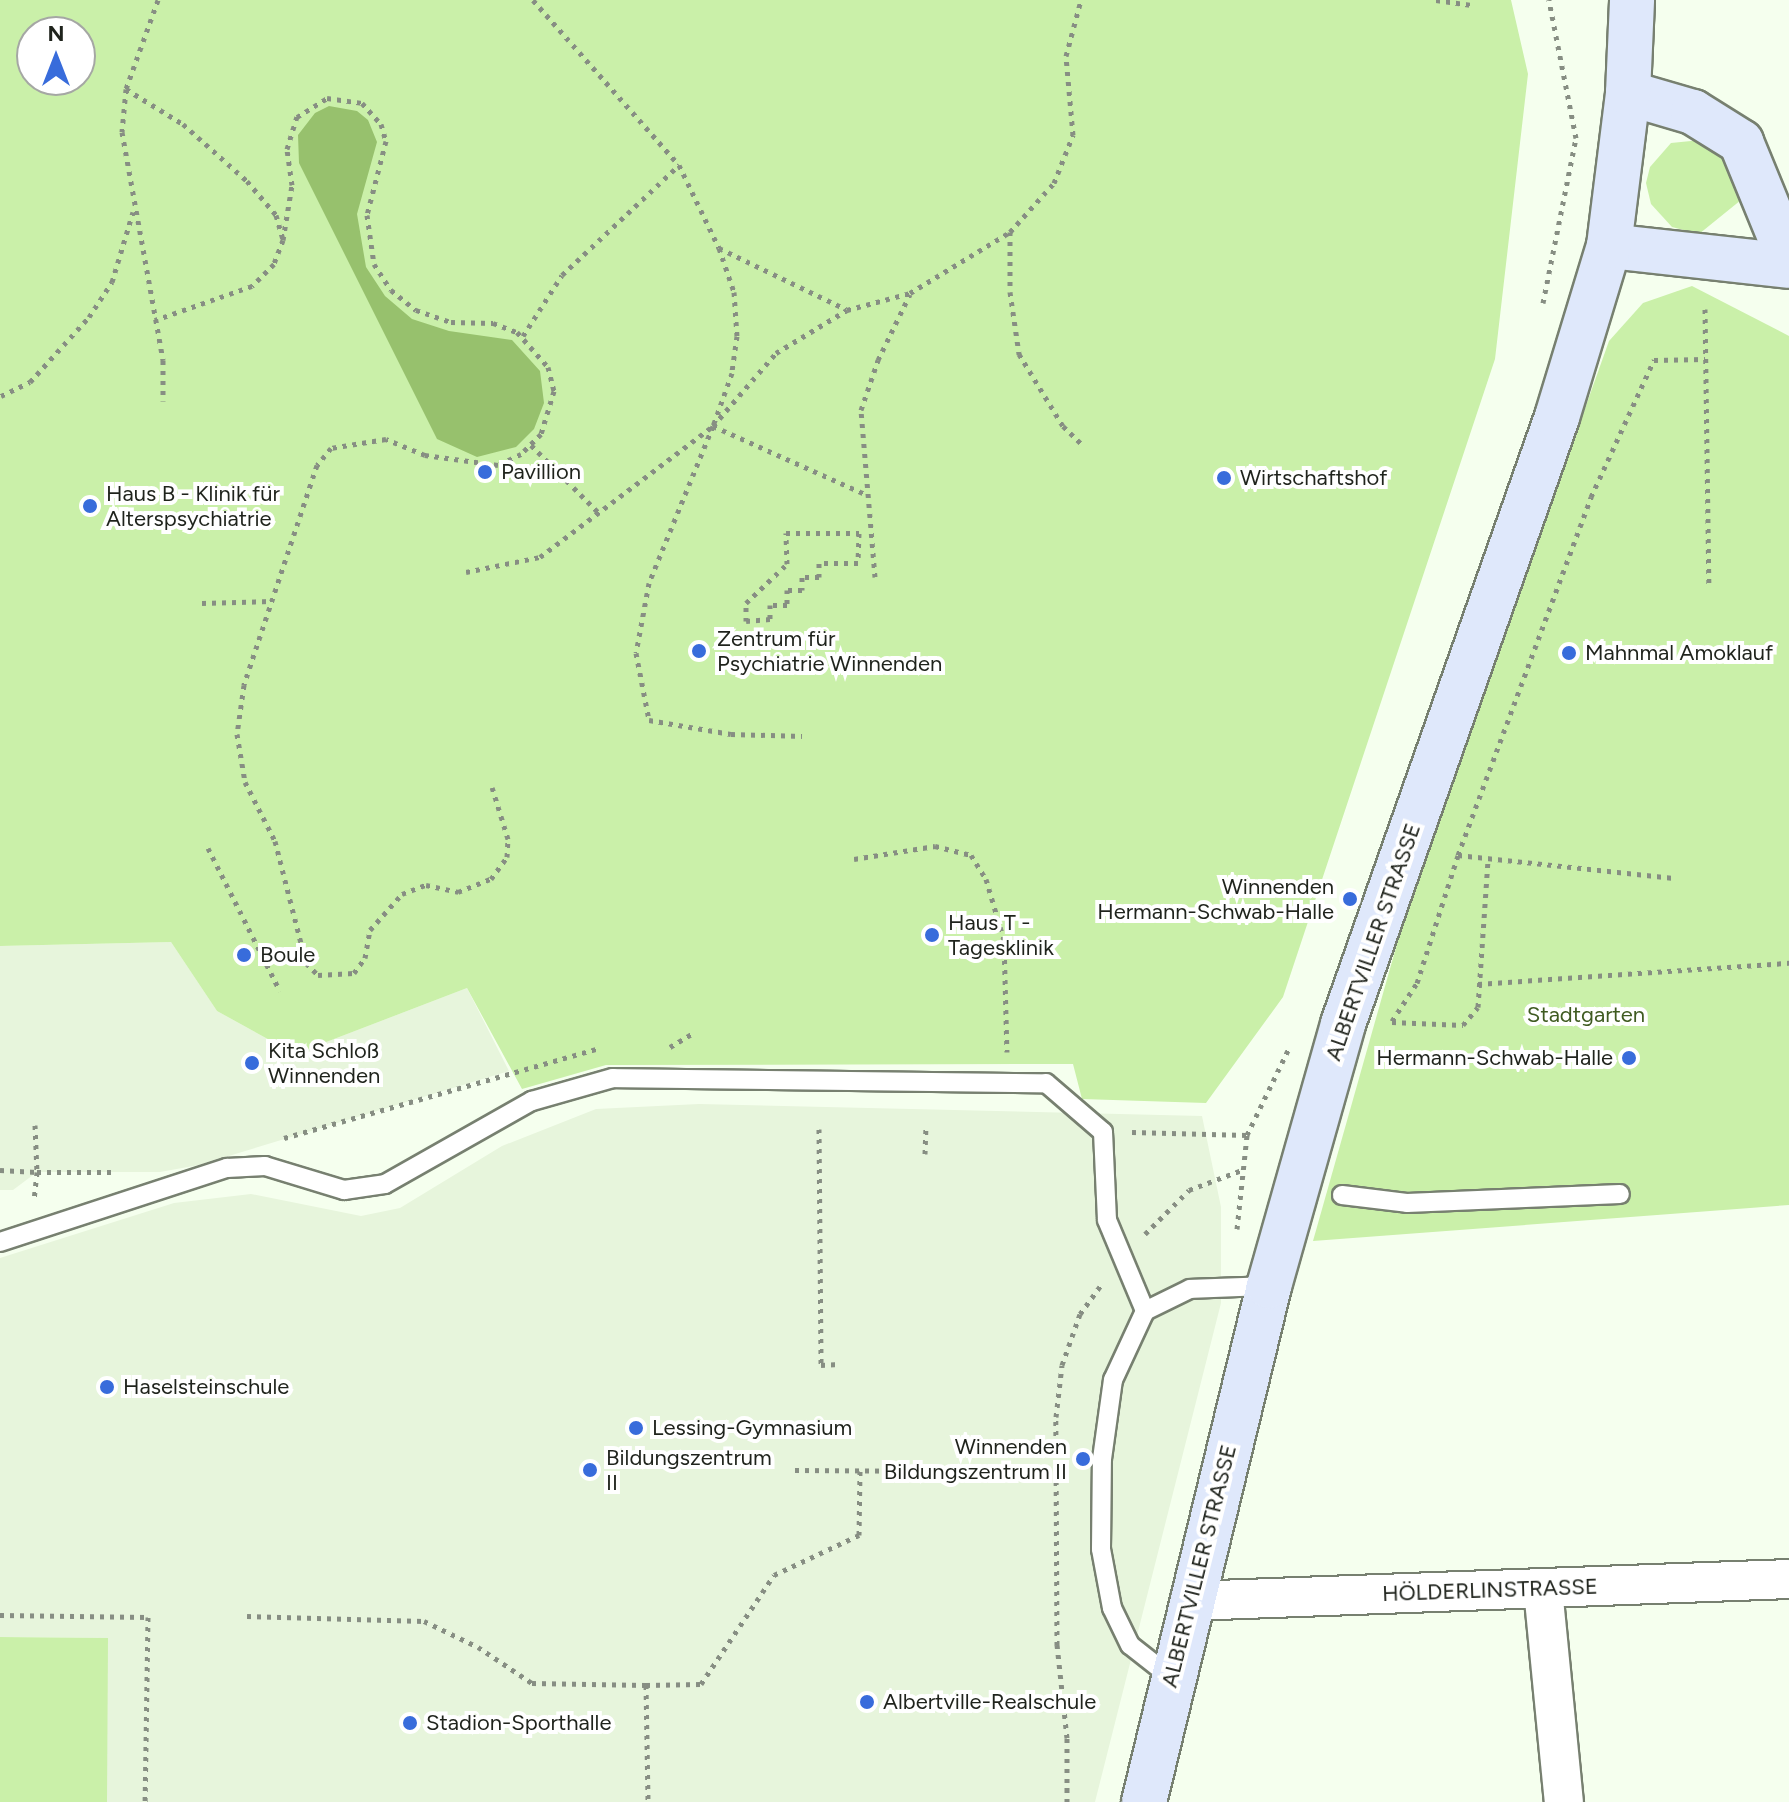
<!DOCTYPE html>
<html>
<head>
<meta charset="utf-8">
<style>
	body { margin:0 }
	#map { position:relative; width:1789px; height:1802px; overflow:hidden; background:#f5ffee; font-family:Figtree,sans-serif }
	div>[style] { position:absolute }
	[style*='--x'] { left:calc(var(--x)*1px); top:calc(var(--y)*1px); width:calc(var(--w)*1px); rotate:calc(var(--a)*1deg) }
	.built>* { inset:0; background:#e7f5dc }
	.green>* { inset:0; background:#caf0a9 }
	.water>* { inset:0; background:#97c16d }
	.path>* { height:5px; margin-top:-2.5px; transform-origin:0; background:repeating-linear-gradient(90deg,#878e83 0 4px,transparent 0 10px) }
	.roads { filter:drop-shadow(2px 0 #778070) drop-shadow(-2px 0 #778070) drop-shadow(0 2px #778070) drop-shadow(0 -2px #778070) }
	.lane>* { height:18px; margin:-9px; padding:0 9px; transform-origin:9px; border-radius:9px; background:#fff }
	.street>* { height:38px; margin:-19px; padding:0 19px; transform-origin:19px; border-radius:19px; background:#fff }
	.secondary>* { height:44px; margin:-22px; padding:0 22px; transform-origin:22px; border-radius:22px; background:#dfe8fb }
	.dots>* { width:22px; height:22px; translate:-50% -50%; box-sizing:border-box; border:4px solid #fff; border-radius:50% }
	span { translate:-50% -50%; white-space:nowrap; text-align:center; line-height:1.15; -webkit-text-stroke:8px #fff; paint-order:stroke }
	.poi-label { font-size:22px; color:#1f231c }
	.left { translate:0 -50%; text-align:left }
	.right { translate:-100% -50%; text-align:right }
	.street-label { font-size:22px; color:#1f231c }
	.park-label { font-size:22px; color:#3f5b21 }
	.north { position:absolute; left:16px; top:16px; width:80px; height:80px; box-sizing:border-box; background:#fff; border:2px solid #a5a7a4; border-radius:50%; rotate:0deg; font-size:22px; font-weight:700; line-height:32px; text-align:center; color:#1f231c }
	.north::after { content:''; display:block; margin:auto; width:28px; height:36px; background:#386cdb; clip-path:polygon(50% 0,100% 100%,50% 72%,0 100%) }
</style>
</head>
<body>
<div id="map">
	<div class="built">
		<div style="clip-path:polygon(171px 942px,217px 1011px,295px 1054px,467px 988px,509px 1071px,199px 1165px,160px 1172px,37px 1172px,13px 1190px,0 1190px,0 946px)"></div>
		<div style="clip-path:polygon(699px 1104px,1202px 1116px,1221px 1207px,1221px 1303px,1095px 1802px,107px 1802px,107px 1638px,0 1637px,0 1258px,174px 1203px,251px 1194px,361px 1216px,400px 1208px,502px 1146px,596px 1109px)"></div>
	</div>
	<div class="green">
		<div style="clip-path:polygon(evenodd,0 0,1511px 0,1528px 74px,1495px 359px,1283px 997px,1206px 1103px,1082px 1099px,1073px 1064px,606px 1065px,522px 1089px,467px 988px,295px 1054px,217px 1011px,171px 942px,0 946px,0 0,32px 32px,80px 32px,80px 80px,32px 80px,32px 32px)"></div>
		<div style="clip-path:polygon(1701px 140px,1728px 156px,1741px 200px,1699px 234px,1672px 227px,1651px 204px,1646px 183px,1650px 167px,1671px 143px)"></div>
		<div style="clip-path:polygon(1692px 286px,1789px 336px,1789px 1205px,1313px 1241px,1408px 905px,1609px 341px,1643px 303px)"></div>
		<div style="clip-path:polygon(0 1637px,108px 1638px,107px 1802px,0 1802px)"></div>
	</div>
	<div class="water">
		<div style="clip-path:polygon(329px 106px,357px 111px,368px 120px,377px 142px,357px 214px,366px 267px,385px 296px,412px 319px,449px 331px,512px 340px,540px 371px,544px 403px,534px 429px,516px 447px,477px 457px,437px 439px,299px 163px,298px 135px,315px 113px)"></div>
	</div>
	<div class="path">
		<div style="--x:158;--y:0;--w:95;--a:109.8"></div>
		<div style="--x:126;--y:89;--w:43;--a:95.3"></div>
		<div style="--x:122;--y:132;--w:232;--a:79.8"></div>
		<div style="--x:163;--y:360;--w:41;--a:90"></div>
		<div style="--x:533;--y:0;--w:220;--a:48.5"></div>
		<div style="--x:679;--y:165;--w:92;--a:64.3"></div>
		<div style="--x:719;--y:248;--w:46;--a:71.2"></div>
		<div style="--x:734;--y:292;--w:44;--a:86.1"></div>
		<div style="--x:737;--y:336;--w:37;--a:98"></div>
		<div style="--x:732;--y:373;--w:56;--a:109.7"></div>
		<div style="--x:713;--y:426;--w:96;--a:-49.2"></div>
		<div style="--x:776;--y:353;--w:83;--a:-31.2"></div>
		<div style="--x:847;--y:310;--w:65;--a:-15.1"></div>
		<div style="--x:910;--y:293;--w:117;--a:-31.4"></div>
		<div style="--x:1010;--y:232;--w:66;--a:-48.1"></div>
		<div style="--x:1054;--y:183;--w:52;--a:-68.4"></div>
		<div style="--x:1073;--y:135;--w:79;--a:-95.1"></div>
		<div style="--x:1066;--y:56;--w:58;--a:-75"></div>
		<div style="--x:1436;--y:0;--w:36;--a:8"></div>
		<div style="--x:126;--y:89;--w:67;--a:31.6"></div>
		<div style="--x:183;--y:124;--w:86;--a:41.7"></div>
		<div style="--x:247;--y:181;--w:45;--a:49.5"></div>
		<div style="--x:276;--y:215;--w:26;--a:74"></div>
		<div style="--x:283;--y:240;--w:26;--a:111"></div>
		<div style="--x:274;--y:264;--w:31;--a:135"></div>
		<div style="--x:252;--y:286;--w:103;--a:160.7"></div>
		<div style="--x:1010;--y:232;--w:60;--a:90"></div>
		<div style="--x:1010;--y:292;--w:63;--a:81.7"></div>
		<div style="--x:1019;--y:354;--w:84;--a:58.6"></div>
		<div style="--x:1063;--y:426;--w:28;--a:44"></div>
		<div style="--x:283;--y:240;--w:56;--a:-80.7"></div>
		<div style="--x:292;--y:185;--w:36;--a:-98"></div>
		<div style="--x:287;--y:149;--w:34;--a:-73"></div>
		<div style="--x:297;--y:117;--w:36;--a:-32"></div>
		<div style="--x:327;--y:98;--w:35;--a:8"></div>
		<div style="--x:362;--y:103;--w:28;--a:48"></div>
		<div style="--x:381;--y:124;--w:18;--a:74"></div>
		<div style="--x:386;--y:141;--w:76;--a:104.4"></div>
		<div style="--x:367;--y:215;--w:49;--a:81.9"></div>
		<div style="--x:374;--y:264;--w:31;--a:57"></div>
		<div style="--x:391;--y:290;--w:32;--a:39"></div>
		<div style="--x:416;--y:310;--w:37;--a:19"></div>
		<div style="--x:451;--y:322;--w:42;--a:1.4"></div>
		<div style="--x:493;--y:323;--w:26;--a:21"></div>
		<div style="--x:517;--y:332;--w:47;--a:48.5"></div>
		<div style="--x:548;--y:367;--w:25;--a:76"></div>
		<div style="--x:554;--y:391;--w:45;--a:106.8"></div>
		<div style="--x:541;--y:434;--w:28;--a:135"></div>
		<div style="--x:521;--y:454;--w:25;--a:154"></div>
		<div style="--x:498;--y:465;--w:74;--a:-172.2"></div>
		<div style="--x:425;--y:455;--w:42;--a:-157.7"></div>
		<div style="--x:386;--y:439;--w:56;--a:170.7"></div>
		<div style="--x:331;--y:448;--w:22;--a:129"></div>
		<div style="--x:317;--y:465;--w:232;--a:108.4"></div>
		<div style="--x:244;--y:685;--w:49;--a:98.1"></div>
		<div style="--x:237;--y:734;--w:49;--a:80.5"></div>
		<div style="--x:245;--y:782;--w:66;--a:63"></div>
		<div style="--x:275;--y:841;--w:126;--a:75.7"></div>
		<div style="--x:306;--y:963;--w:17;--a:45"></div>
		<div style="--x:318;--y:975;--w:36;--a:-3"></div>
		<div style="--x:354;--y:973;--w:19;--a:-54"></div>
		<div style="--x:365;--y:958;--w:28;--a:-80"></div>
		<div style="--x:370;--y:930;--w:48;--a:-48.4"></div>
		<div style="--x:402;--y:894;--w:26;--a:-21"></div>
		<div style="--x:426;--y:885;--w:33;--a:12"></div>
		<div style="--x:458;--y:892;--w:35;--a:-22"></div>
		<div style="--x:491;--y:879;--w:27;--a:-54"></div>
		<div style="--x:507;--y:857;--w:18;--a:-87"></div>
		<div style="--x:508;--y:839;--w:54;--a:-107.1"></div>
		<div style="--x:719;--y:248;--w:141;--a:25.7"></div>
		<div style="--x:1543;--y:303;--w:168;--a:-78.7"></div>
		<div style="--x:1576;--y:138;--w:141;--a:-101.1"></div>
		<div style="--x:1705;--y:309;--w:277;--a:89.2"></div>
		<div style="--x:523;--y:336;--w:72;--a:-57.4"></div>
		<div style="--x:562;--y:275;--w:161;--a:-43.2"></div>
		<div style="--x:1;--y:396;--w:32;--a:-26"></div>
		<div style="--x:30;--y:382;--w:88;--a:-47.8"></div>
		<div style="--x:89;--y:317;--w:42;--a:-56.7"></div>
		<div style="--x:112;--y:282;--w:73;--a:-73.3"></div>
		<div style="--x:713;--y:426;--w:169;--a:24.1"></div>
		<div style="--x:531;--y:445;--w:95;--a:45"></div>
		<div style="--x:786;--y:533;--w:73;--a:0"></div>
		<div style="--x:859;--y:533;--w:30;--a:92"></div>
		<div style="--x:858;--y:563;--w:39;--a:180"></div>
		<div style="--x:819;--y:563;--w:14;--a:90"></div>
		<div style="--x:819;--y:577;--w:17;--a:180"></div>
		<div style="--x:802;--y:577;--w:13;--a:90"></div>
		<div style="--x:802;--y:590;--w:15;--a:180"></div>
		<div style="--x:787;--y:590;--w:15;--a:90"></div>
		<div style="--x:787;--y:605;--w:17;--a:180"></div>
		<div style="--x:770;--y:605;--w:14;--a:90"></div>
		<div style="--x:770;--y:619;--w:24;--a:175"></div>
		<div style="--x:746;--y:621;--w:18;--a:-90"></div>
		<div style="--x:746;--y:603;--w:57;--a:-43.6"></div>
		<div style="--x:787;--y:564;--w:31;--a:-92"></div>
		<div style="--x:466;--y:572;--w:76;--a:-11.5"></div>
		<div style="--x:540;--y:557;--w:217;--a:-37.1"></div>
		<div style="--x:713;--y:426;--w:170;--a:112.2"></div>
		<div style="--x:649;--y:583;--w:71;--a:100.5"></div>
		<div style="--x:636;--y:653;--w:68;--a:79"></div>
		<div style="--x:649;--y:720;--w:83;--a:9.7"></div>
		<div style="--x:731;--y:734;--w:71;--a:1.6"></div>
		<div style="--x:875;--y:577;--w:168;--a:-94.8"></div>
		<div style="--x:861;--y:410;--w:53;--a:-71.2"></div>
		<div style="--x:878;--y:360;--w:73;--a:-64.1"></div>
		<div style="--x:202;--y:603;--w:70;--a:-1.6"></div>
		<div style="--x:208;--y:848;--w:160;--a:63.3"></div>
		<div style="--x:1458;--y:855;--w:217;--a:6.1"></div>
		<div style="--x:854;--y:859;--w:82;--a:-9.1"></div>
		<div style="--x:935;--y:846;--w:37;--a:14"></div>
		<div style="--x:971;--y:855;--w:28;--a:58"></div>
		<div style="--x:986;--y:879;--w:64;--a:73.6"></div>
		<div style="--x:1004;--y:940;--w:112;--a:88.5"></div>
		<div style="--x:1478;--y:984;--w:312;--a:-3.9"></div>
		<div style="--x:1392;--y:1021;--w:45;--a:-56.7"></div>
		<div style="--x:1417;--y:983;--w:134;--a:-72.2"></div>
		<div style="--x:1458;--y:855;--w:382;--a:-69.6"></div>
		<div style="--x:1591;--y:497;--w:151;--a:-65.3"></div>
		<div style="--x:1654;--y:360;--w:51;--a:-1.1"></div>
		<div style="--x:1392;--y:1022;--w:71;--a:2.4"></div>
		<div style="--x:1463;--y:1025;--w:23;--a:-50"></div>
		<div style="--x:1478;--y:1007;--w:146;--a:-86.1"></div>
		<div style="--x:670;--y:1047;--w:27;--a:-31"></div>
		<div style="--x:35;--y:1125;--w:47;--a:87.6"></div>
		<div style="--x:37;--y:1172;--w:77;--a:0"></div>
		<div style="--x:819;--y:1129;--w:236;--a:89.5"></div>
		<div style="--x:821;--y:1365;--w:18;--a:-3"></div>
		<div style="--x:1132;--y:1132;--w:115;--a:1.5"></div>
		<div style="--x:284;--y:1138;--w:325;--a:-15.9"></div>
		<div style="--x:925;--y:1154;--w:26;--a:-88"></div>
		<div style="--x:0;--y:1170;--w:37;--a:3"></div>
		<div style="--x:37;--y:1172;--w:27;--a:96"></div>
		<div style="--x:1237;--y:1229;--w:95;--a:-83.9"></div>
		<div style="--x:1247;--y:1135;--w:99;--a:-64.2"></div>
		<div style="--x:1145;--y:1234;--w:62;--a:-45"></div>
		<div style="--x:1189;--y:1190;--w:57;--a:-20.7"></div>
		<div style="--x:795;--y:1470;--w:261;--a:0.4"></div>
		<div style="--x:0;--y:1615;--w:148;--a:0.8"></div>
		<div style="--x:148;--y:1617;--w:185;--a:90.9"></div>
		<div style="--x:247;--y:1616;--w:177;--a:1.6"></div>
		<div style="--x:424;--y:1621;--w:60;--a:25.7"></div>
		<div style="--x:478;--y:1647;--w:65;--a:33.7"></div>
		<div style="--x:532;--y:1683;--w:114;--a:1"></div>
		<div style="--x:646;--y:1685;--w:117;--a:89"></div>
		<div style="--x:646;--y:1685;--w:55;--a:-1"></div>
		<div style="--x:701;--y:1684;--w:131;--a:-56.2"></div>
		<div style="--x:774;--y:1575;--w:94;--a:-25.2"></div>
		<div style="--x:859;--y:1535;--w:64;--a:-89.1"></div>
		<div style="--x:1067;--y:1802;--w:64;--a:-90"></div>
		<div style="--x:1067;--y:1738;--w:94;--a:-96.1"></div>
		<div style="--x:1057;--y:1645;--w:228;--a:-90.3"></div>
		<div style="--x:1056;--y:1417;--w:52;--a:-83.4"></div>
		<div style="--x:1062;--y:1365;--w:54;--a:-70.6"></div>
		<div style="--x:1080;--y:1314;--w:37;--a:-54"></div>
	</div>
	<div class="roads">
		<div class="lane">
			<div style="--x:1342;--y:1195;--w:65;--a:7"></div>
			<div style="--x:1407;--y:1203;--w:213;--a:-2.4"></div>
			<div style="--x:0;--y:1242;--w:239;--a:-18.1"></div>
			<div style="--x:227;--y:1168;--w:38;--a:-3"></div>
			<div style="--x:265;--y:1166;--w:83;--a:16.9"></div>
			<div style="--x:344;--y:1190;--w:41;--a:-8.3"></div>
			<div style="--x:385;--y:1184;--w:169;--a:-29.5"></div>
			<div style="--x:532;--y:1101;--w:84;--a:-15.9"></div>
			<div style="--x:613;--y:1078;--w:433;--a:0.7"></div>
			<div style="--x:1046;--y:1083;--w:75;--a:40.7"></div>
			<div style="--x:1103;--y:1132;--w:88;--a:87.4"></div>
			<div style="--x:1107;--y:1220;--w:99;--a:67.3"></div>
			<div style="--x:1172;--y:1678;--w:53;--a:-141.8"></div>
			<div style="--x:1130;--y:1645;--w:41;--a:-115.9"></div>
			<div style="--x:1112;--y:1608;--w:60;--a:-100.6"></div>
			<div style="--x:1101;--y:1549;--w:90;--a:-89.4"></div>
			<div style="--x:1102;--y:1459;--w:80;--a:-82.1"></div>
			<div style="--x:1113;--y:1380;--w:76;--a:-65.1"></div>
			<div style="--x:1145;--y:1311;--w:50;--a:-26.1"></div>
			<div style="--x:1190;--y:1289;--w:79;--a:-2.2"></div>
		</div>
		<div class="street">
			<div style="--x:1543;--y:1589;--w:214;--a:84.4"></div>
			<div style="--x:1190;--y:1601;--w:599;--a:-2.1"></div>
		</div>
		<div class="secondary">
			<div style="--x:1628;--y:93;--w:68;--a:16.3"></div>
			<div style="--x:1693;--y:112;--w:57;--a:32"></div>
			<div style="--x:1741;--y:142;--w:126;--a:67.7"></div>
			<div style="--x:1609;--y:246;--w:181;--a:6.3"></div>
			<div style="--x:1144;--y:1802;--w:531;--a:-76.38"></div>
			<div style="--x:1269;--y:1286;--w:272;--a:-74.2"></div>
			<div style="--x:1343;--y:1024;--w:644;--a:-70.58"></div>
			<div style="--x:1557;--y:417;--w:179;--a:-73.1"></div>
			<div style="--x:1609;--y:246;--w:154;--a:-82.9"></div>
			<div style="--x:1628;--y:93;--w:93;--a:-87.5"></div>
		</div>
	</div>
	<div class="dots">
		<div style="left:485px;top:472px;background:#386cdb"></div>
		<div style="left:1224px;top:478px;background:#386cdb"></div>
		<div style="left:90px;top:506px;background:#386cdb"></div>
		<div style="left:699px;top:651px;background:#386cdb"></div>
		<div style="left:1569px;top:653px;background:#386cdb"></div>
		<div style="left:1350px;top:899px;background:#386cdb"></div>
		<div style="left:932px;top:935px;background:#386cdb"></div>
		<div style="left:244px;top:955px;background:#386cdb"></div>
		<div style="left:1629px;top:1058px;background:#386cdb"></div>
		<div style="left:252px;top:1063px;background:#386cdb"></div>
		<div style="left:107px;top:1387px;background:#386cdb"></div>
		<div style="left:636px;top:1428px;background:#386cdb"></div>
		<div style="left:1083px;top:1459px;background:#386cdb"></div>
		<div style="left:590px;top:1470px;background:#386cdb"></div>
		<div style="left:867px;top:1702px;background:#386cdb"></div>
		<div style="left:410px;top:1723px;background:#386cdb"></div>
	</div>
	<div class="poi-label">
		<span class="left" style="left:501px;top:472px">Pavillion</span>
		<span class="left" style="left:1240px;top:478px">Wirtschaftshof</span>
		<span class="left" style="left:106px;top:506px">Haus B - Klinik für<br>Alterspsychiatrie</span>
		<span class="left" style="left:717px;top:651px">Zentrum für<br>Psychiatrie Winnenden</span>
		<span class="left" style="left:1585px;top:653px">Mahnmal Amoklauf</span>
		<span class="right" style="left:1334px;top:899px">Winnenden<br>Hermann-Schwab-Halle</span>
		<span class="left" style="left:948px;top:935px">Haus T -<br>Tagesklinik</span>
		<span class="left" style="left:260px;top:955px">Boule</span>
		<span class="left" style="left:268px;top:1063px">Kita Schloß<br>Winnenden</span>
		<span class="right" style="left:1613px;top:1058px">Hermann-Schwab-Halle</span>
		<span class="left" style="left:123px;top:1387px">Haselsteinschule</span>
		<span class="left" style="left:652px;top:1428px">Lessing-Gymnasium</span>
		<span class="right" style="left:1067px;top:1459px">Winnenden<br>Bildungszentrum II</span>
		<span class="left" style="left:606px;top:1470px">Bildungszentrum<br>II</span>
		<span class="left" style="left:883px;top:1702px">Albertville-Realschule</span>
		<span class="left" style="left:426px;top:1723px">Stadion-Sporthalle</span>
	</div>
	<div class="street-label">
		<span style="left:1373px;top:942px;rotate:-71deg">ALBERTVILLER STRASSE</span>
		<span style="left:1199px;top:1566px;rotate:-76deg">ALBERTVILLER STRASSE</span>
		<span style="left:1490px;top:1590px;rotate:-2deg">HÖLDERLINSTRASSE</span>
	</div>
	<div class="park-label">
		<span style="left:1586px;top:1015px">Stadtgarten</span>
	</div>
	<div class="north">N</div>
</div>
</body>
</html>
